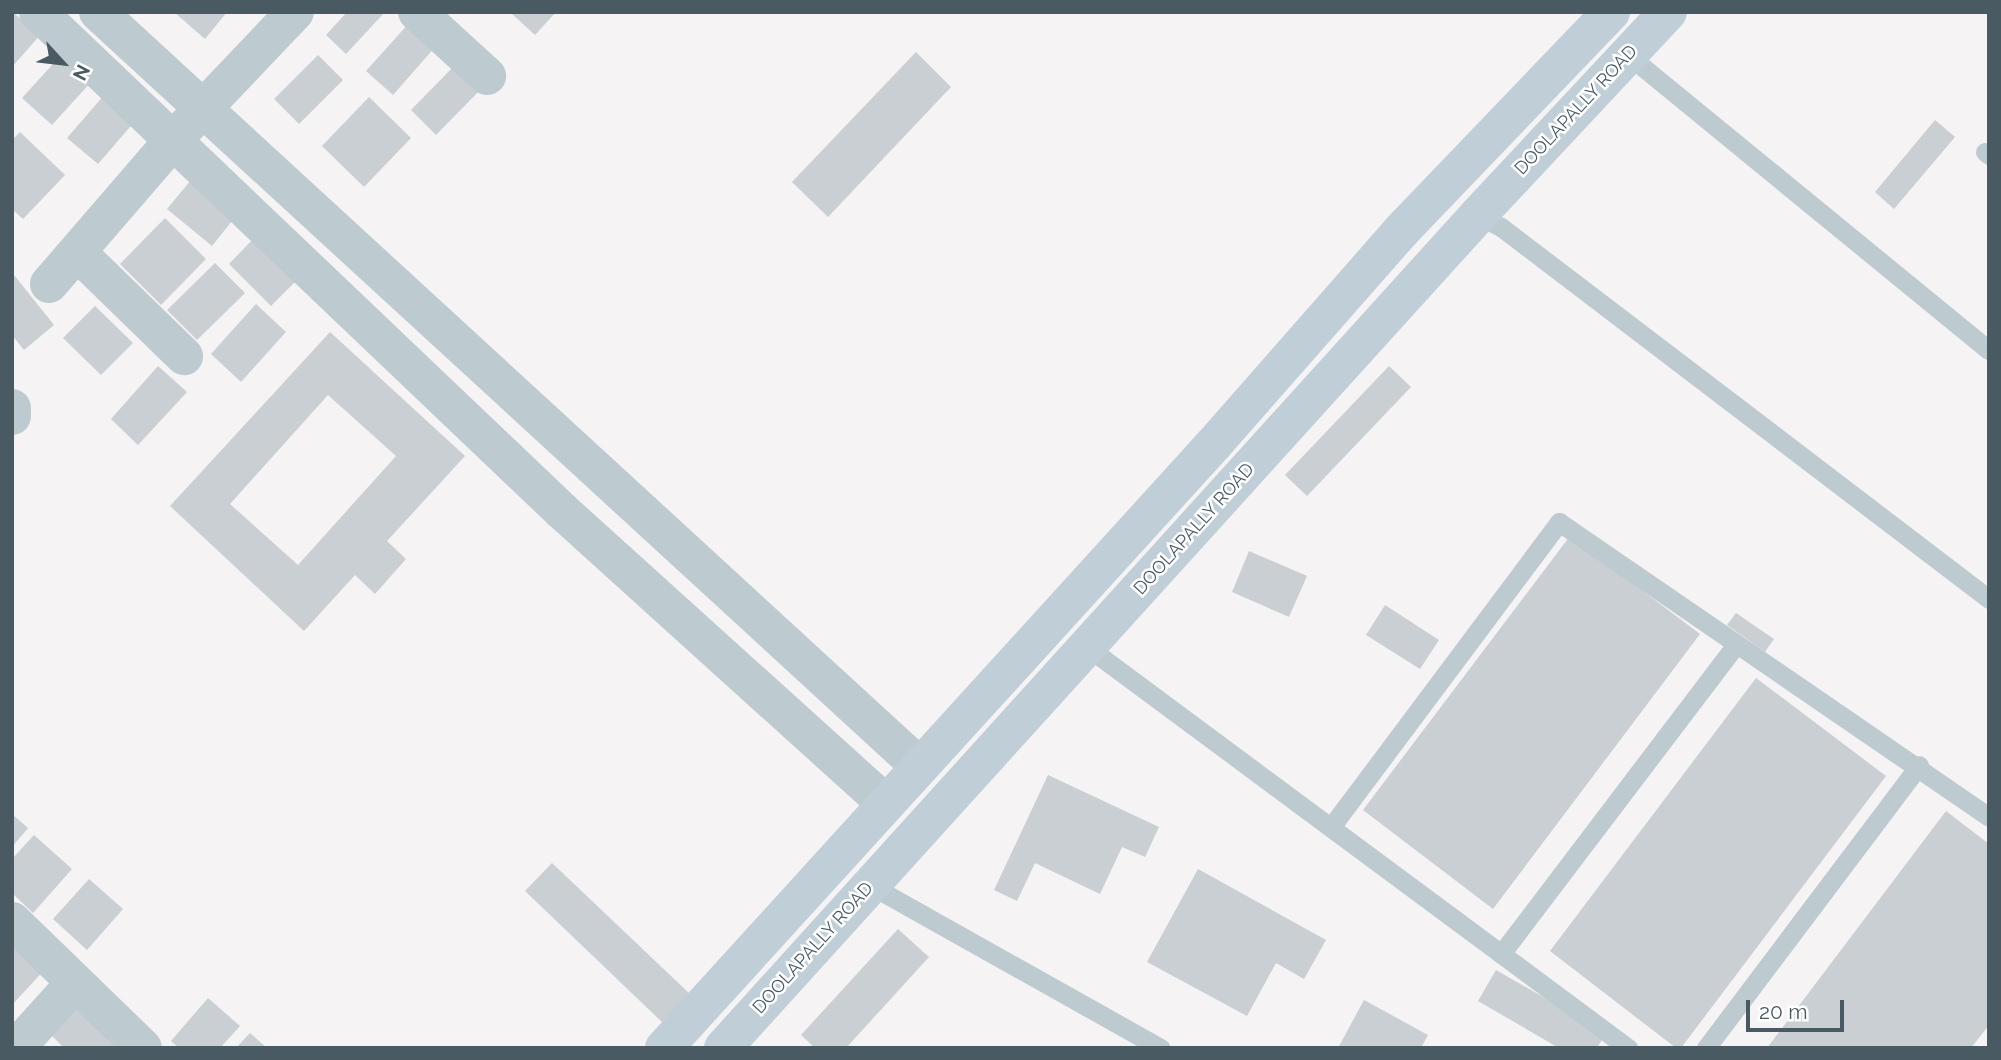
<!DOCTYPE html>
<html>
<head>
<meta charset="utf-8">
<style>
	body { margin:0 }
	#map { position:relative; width:2001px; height:1060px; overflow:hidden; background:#f5f3f3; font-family:Raleway,sans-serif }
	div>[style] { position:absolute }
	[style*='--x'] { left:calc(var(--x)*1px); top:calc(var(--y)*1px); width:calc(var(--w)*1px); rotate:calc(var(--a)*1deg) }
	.building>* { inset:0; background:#c9cfd2 }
	.lane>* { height:19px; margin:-9.5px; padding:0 9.5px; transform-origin:9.5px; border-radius:9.5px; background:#bdcad0 }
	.street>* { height:38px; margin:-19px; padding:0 19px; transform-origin:19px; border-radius:19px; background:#bdcad0 }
	.secondary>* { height:38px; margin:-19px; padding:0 19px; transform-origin:19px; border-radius:19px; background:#c0ced7 }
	span { translate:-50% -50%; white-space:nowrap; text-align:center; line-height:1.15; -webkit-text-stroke:5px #fff; paint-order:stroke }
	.street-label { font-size:18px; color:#495a62 }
	.frame { position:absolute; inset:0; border:14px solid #495a62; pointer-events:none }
	.north { position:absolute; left:28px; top:28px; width:70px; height:70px; -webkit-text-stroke:5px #fff; paint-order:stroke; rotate:117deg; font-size:19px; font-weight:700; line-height:28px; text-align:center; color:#495a62 }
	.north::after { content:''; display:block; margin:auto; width:24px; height:32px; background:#495a62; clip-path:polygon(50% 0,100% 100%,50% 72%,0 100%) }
	.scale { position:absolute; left:1746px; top:1000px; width:98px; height:32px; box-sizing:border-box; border:4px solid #495a62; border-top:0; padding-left:9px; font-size:21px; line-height:24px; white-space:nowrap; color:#495a62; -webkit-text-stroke:5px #fff; paint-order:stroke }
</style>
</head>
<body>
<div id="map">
	<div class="building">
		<div style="clip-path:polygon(12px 12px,41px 34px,12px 67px)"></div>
		<div style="clip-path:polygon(174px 12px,227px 12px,205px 39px)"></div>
		<div style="clip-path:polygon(347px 12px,385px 12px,346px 54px,326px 35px)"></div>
		<div style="clip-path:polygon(510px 12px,556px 12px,535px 35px)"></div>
		<div style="clip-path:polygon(410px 22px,436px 46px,393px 95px,366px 71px)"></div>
		<div style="clip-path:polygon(916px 52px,951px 87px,828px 217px,792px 182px)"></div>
		<div style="clip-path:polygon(62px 54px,92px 81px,52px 125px,22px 98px)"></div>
		<div style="clip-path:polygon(318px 55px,343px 80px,299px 124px,274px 99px)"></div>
		<div style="clip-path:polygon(458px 62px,483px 87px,436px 135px,411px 110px)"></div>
		<div style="clip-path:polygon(105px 94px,136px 120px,98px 164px,67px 138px)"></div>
		<div style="clip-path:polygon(369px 97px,411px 138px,364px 187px,322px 146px)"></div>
		<div style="clip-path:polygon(1935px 120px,1955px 137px,1894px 209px,1875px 192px)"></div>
		<div style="clip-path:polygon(20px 132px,65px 175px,23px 219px,12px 209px,12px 140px)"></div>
		<div style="clip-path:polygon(196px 174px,240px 211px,212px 246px,167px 209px)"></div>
		<div style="clip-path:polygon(165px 218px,206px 259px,161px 305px,120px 264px)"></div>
		<div style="clip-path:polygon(259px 233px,302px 275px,271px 306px,229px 264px)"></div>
		<div style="clip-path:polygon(215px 263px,245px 293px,197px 340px,167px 310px)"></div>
		<div style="clip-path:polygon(14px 275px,54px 325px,24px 350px,12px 335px)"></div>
		<div style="clip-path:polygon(256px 304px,286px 332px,241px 382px,211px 354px)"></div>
		<div style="clip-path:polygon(95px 306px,133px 343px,101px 375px,63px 338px)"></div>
		<div style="clip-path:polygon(evenodd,330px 332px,465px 456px,387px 541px,406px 559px,375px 594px,355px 575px,304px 631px,170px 506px,330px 332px,328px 395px,396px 456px,298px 565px,230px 504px,328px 395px)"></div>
		<div style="clip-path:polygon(158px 366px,187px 392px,138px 445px,111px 419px)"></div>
		<div style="clip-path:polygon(1389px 366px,1411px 387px,1307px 496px,1285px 475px)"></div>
		<div style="clip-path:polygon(1570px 536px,1700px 634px,1493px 909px,1363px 810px)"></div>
		<div style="clip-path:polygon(1249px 551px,1307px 576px,1289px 617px,1232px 592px)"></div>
		<div style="clip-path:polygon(1385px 605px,1439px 640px,1420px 669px,1366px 635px)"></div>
		<div style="clip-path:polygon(1736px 613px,1774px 639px,1765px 652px,1727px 625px)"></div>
		<div style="clip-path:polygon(1756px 678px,1886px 776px,1681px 1048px,1676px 1048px,1550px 951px)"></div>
		<div style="clip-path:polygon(1048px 775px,1159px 827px,1145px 857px,1122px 847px,1100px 894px,1035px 863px,1017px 901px,994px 890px)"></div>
		<div style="clip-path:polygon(1946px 811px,1989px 844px,1989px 1025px,1971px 1048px,1767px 1048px)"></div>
		<div style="clip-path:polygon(12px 814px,28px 828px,12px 847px)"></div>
		<div style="clip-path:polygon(34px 835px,72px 869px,33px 913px,12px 893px,12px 859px)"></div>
		<div style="clip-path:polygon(552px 863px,690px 994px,663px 1023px,525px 891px)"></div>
		<div style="clip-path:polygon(1198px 869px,1326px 940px,1304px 979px,1276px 963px,1247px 1016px,1147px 962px)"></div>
		<div style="clip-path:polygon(89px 879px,123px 909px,87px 950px,53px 919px)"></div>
		<div style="clip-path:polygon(898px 929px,929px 957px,846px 1048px,815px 1048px,801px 1035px)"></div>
		<div style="clip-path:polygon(12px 934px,48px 966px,12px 1005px)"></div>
		<div style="clip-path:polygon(1496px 970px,1606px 1033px,1597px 1048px,1559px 1048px,1478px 1001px)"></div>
		<div style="clip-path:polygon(208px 998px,240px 1026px,220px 1048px,179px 1048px,171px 1041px)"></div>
		<div style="clip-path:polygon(1364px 1000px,1428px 1035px,1421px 1048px,1338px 1048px)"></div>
		<div style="clip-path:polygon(70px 1002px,116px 1048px,64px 1048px,44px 1028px)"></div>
		<div style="clip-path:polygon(250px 1033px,267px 1048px,236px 1048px)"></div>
	</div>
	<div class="lane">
		<div style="--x:1628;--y:55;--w:466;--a:39.3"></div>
		<div style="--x:1985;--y:152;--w:5;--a:37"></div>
		<div style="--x:1478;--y:215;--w:26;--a:28"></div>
		<div style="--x:1501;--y:227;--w:614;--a:37.32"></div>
		<div style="--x:1086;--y:646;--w:675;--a:36.56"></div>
		<div style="--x:1331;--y:827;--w:381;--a:-53.2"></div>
		<div style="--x:1559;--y:522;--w:521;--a:34.45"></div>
		<div style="--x:870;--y:885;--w:333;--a:29.3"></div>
		<div style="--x:1501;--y:954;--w:389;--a:-52.8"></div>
		<div style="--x:1706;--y:1048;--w:354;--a:-53"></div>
	</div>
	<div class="street">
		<div style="--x:38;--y:12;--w:724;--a:43.6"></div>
		<div style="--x:562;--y:511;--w:434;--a:42.1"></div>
		<div style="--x:98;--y:12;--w:1113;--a:42.56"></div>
		<div style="--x:417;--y:12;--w:95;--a:42.4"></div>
		<div style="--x:78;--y:253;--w:148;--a:44.2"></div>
		<div style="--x:49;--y:284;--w:193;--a:-49.2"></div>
		<div style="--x:175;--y:138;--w:174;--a:-46.4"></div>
		<div style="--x:12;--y:408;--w:8;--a:90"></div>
		<div style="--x:12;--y:921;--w:182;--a:44.1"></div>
		<div style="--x:16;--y:1048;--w:88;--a:-47.8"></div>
	</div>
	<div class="secondary">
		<div style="--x:664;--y:1048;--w:817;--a:-47.68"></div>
		<div style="--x:1214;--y:444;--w:285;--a:-48.7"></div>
		<div style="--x:1402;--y:230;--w:302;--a:-46.2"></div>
		<div style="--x:723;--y:1048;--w:1124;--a:-47.81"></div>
		<div style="--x:1478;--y:215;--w:278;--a:-46.9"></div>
	</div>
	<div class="street-label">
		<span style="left:1576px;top:110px;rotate:-47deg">DOOLAPALLY ROAD</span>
		<span style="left:1194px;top:529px;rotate:-48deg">DOOLAPALLY ROAD</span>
		<span style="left:813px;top:948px;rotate:-48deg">DOOLAPALLY ROAD</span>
	</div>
	<div class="frame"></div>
	<div class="north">N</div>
	<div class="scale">20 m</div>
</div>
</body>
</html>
